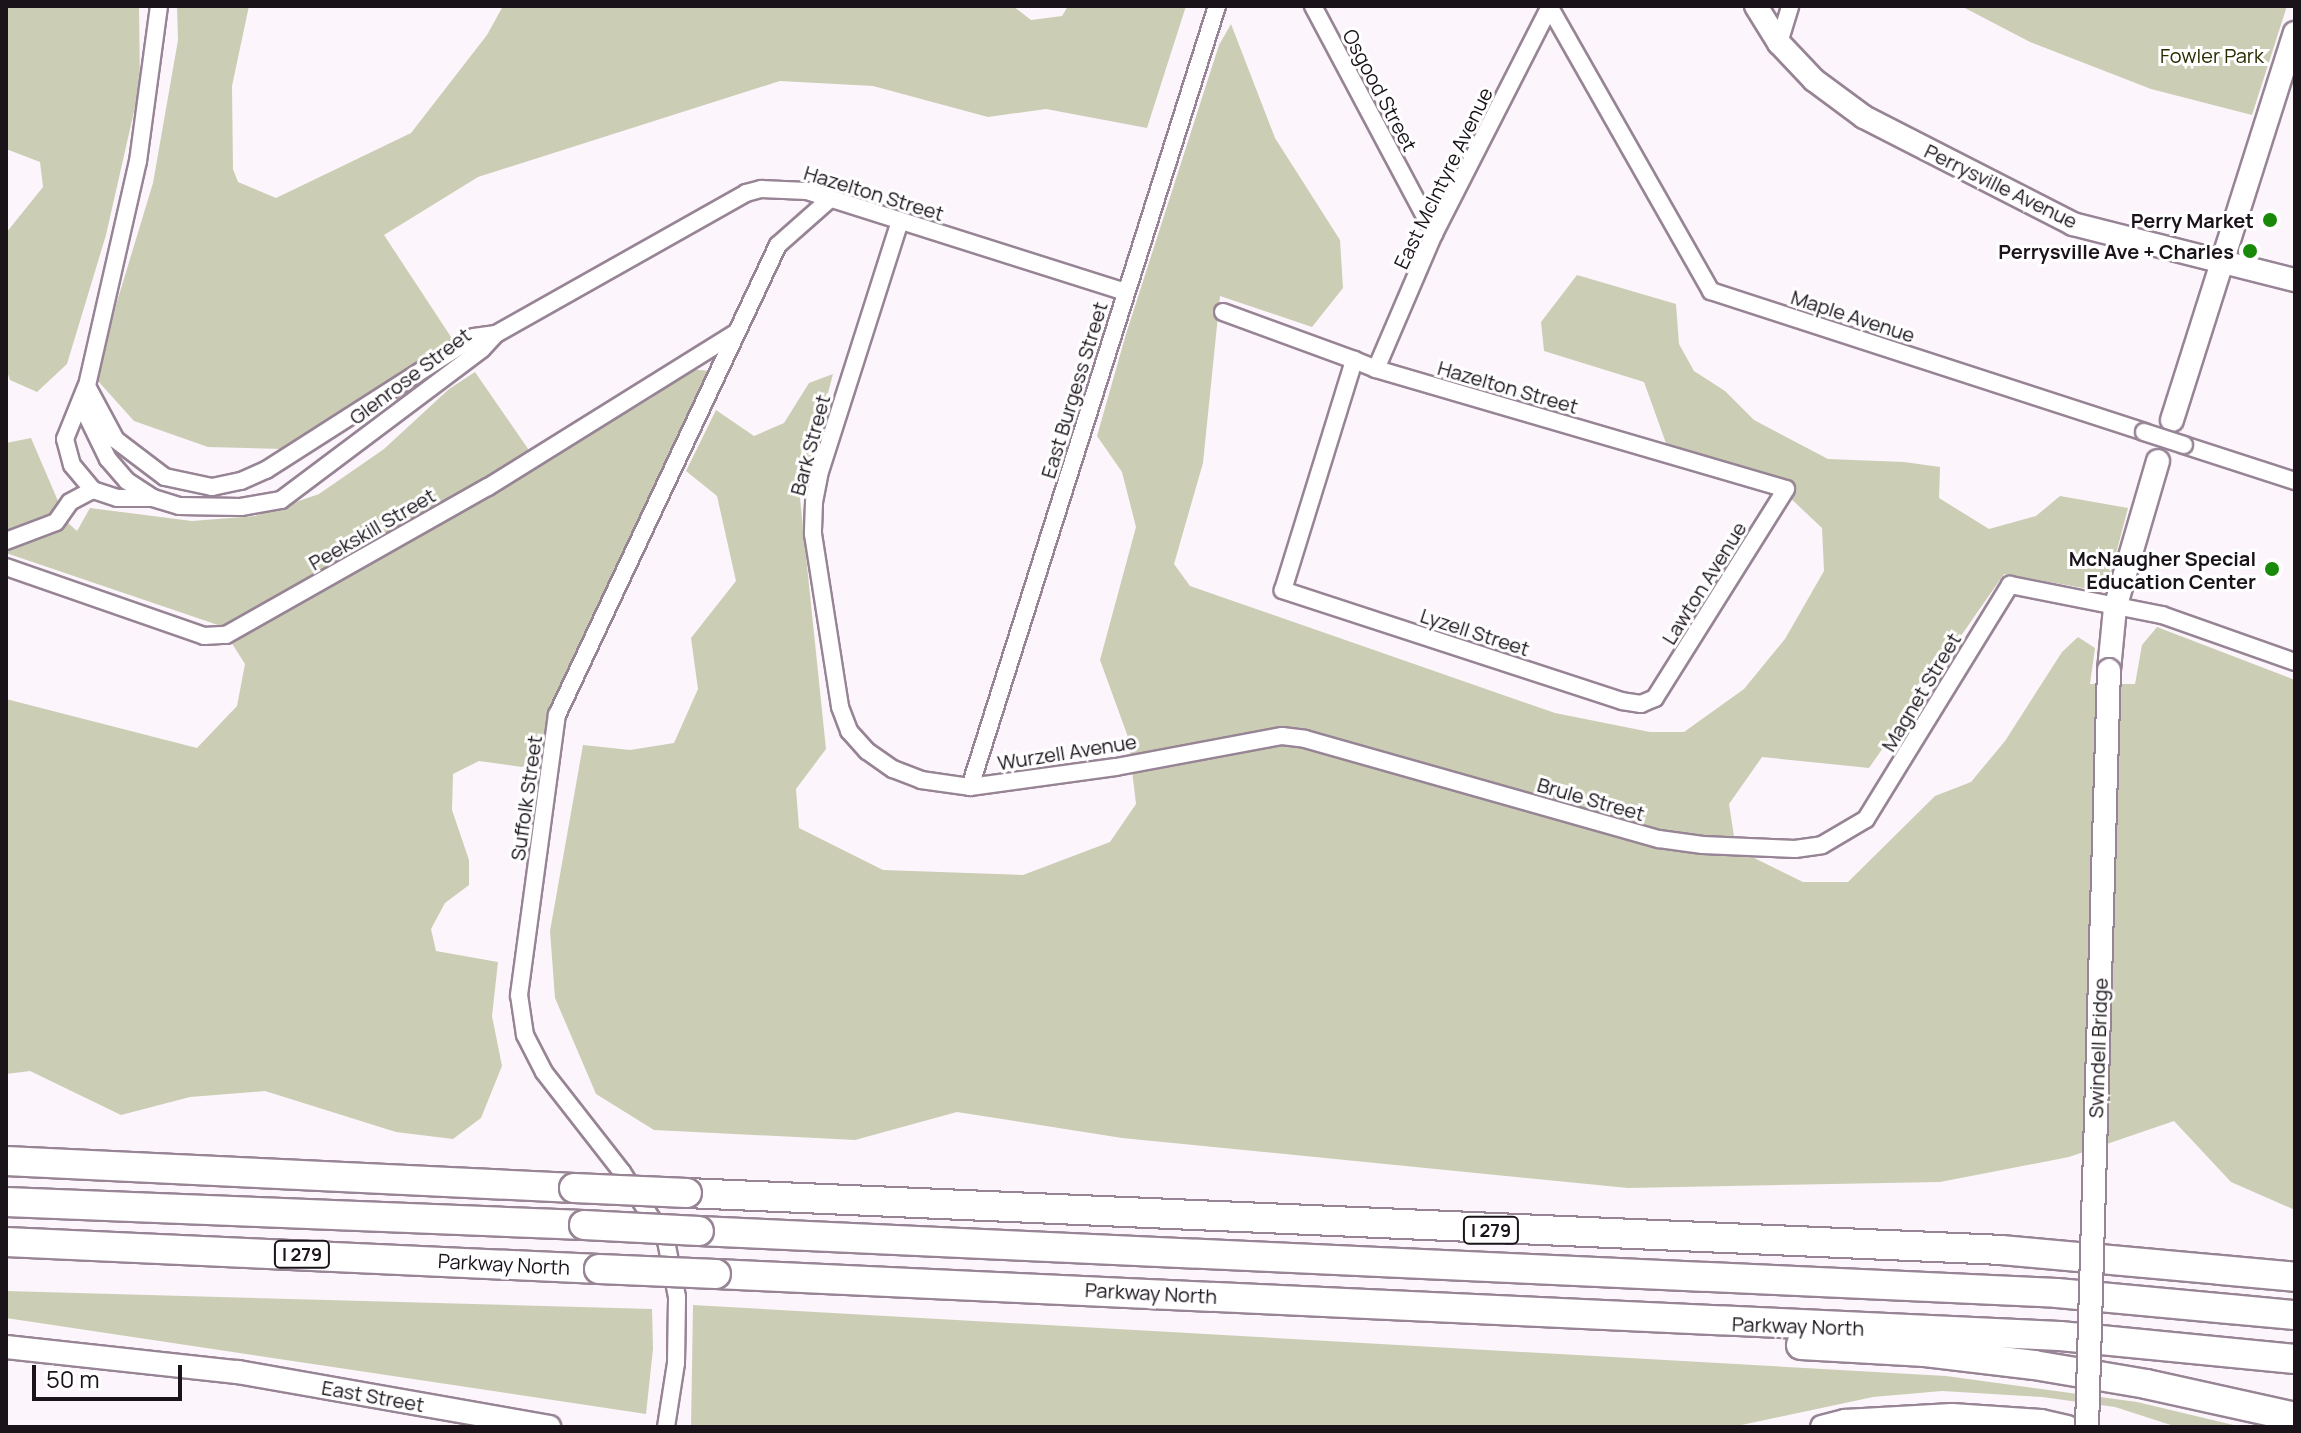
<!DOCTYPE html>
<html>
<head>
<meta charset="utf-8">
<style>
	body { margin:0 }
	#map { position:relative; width:2301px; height:1433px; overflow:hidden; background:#fdf5fc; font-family:Manrope,sans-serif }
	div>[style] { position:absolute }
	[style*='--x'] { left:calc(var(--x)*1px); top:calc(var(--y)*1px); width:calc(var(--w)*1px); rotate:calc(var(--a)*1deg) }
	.green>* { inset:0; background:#cbceb4 }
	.roads { filter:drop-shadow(2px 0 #978495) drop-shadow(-2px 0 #978495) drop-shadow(0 2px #978495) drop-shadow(0 -2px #978495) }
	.street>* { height:16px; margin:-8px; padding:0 8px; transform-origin:8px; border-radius:8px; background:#fff }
	.secondary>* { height:22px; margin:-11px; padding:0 11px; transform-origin:11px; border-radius:11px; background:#fff }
	.highway>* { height:28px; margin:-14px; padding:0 14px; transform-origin:14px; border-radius:14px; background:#fff }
	.bridges { filter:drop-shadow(2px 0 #978495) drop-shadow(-2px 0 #978495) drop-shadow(0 2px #978495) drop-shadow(0 -2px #978495) }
	.street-bridge>* { height:16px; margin:-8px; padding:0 8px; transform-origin:8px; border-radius:8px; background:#fff }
	.secondary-bridge>* { height:22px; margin:-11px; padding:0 11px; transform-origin:11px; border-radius:11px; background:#fff }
	.highway-bridge>* { height:28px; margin:-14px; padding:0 14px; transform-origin:14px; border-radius:14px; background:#fff }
	.dots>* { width:22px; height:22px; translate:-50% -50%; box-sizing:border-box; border:4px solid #fff; border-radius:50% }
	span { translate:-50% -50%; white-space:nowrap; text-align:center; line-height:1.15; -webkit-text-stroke:6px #fff; paint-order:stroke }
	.shield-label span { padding:2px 6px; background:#fff; border:2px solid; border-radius:6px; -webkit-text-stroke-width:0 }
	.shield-label { font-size:18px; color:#1a131a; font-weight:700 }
	.park-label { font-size:20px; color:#292c00 }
	.street-label { font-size:20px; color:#1a131a }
	.poi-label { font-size:20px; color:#1a131a; font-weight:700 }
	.right { translate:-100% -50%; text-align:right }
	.frame { position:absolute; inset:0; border:8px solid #1a131a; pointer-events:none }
	.scale { position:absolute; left:32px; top:1365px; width:150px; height:36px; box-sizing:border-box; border:4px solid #1a131a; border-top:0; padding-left:10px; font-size:24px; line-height:28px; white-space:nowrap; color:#1a131a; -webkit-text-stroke:6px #fff; paint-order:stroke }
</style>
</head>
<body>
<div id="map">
	<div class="green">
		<div style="clip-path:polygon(6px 6px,139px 6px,140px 85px,106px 235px,67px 364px,37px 392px,10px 380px,6px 368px,6px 233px,43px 187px,40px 162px,6px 149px)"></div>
		<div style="clip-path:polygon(177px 6px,249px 6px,232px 86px,233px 169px,238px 182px,276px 198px,411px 133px,487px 35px,503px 6px,1013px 6px,1031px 20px,1062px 16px,1068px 6px,1186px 6px,1147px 128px,1046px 109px,988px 117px,873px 86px,780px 81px,478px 177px,384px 235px,453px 340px,282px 449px,208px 447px,134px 421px,98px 381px,116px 305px,153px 183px,178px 40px)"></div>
		<div style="clip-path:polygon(1961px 6px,2287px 6px,2252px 115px,2151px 89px,2030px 42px)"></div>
		<div style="clip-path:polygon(1231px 24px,1275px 138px,1340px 240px,1343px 288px,1312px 327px,1220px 296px,1203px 463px,1174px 564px,1190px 586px,1555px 713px,1650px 732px,1684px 732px,1744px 689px,1785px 639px,1824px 571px,1822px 528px,1768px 477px,1667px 446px,1644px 382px,1544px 351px,1541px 322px,1577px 275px,1676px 304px,1679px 344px,1694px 371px,1725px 391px,1754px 420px,1828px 459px,1904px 462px,1940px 467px,1939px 498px,1989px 529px,2036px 516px,2060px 496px,2128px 508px,2106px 592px,2004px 574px,1869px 768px,1762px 757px,1729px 804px,1736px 849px,1803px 882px,1848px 882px,1935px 796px,1971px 782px,2005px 741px,2062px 652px,2078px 637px,2095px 648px,2090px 684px,2135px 684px,2142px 645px,2157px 627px,2295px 680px,2295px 1210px,2231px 1182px,2174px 1121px,2069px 1157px,1940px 1182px,1628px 1188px,1122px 1138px,957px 1112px,855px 1140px,654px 1130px,596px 1094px,555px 998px,550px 931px,583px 745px,630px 750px,674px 743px,698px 689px,691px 638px,736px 581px,717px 496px,686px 471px,716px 410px,754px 436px,784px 423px,809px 383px,833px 374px,800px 498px,826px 749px,796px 789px,799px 828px,883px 870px,1023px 875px,1110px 842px,1136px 804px,1128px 737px,1100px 660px,1136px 527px,1122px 472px,1097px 436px,1126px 334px,1219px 45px)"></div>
		<div style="clip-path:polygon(689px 369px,711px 371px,546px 753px,522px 767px,479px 761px,453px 774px,452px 810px,469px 860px,469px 885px,445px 903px,431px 929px,436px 951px,498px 962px,492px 1016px,502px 1066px,481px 1118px,453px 1139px,396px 1132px,265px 1091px,190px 1097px,121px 1115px,30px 1071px,6px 1074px,6px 699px,197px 748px,237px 706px,245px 664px,221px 626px,6px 553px,6px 443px,31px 438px,67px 522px,77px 531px,90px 508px,192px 521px,255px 516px,319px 494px,384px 449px,449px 389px,475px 372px,535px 459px,621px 409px,630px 411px,653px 397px,657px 388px)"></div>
		<div style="clip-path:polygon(6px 1291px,652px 1309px,653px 1349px,646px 1414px,6px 1318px)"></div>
		<div style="clip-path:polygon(693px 1305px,1946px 1376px,2137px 1402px,2242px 1427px,2177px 1427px,2115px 1407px,2042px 1397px,1942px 1391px,1873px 1397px,1732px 1427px,691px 1427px)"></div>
	</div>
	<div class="roads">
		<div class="street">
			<div style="--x:159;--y:6;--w:156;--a:97.7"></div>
			<div style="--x:138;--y:161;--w:231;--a:102.8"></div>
			<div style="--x:87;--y:386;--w:30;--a:90"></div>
			<div style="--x:87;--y:416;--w:48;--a:64"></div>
			<div style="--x:108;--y:459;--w:29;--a:49"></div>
			<div style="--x:127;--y:481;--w:31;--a:33"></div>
			<div style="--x:153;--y:498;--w:27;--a:17"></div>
			<div style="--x:179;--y:506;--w:62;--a:0.9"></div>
			<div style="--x:241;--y:507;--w:41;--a:-9.9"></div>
			<div style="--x:281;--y:500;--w:251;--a:-36.9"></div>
			<div style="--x:482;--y:349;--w:21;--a:-47"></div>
			<div style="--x:496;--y:334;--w:287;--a:-29.4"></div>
			<div style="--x:746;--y:193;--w:16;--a:-15"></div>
			<div style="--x:761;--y:189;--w:46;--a:2.5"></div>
			<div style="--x:807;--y:191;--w:334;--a:17.6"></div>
			<div style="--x:1313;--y:6;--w:258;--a:62"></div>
			<div style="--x:1549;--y:6;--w:328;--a:60.4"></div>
			<div style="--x:1711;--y:291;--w:455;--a:18"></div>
			<div style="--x:1779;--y:43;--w:39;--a:-73"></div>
			<div style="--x:900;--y:221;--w:262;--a:107.7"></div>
			<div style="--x:820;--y:471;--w:32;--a:101"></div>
			<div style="--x:814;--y:502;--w:32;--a:92"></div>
			<div style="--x:813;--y:534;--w:175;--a:81.1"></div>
			<div style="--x:840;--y:707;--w:26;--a:69"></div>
			<div style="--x:849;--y:731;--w:27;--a:48"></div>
			<div style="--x:867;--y:751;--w:32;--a:35"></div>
			<div style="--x:893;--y:769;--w:30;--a:21"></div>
			<div style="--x:921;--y:780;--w:49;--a:8.1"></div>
			<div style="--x:970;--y:787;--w:147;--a:-7.8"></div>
			<div style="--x:1116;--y:767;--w:169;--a:-10.6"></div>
			<div style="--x:1282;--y:736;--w:23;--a:7"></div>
			<div style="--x:1305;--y:739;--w:368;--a:15.8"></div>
			<div style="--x:1659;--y:839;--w:44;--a:7.8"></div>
			<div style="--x:1703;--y:845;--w:92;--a:2.5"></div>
			<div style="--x:1795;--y:849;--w:27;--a:-8"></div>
			<div style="--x:1822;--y:845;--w:51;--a:-30.6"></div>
			<div style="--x:1866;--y:819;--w:275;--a:-58.4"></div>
			<div style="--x:2010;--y:585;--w:155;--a:11.2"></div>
			<div style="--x:2162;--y:615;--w:141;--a:19.5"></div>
			<div style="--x:1223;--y:312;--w:140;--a:20.1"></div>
			<div style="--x:1354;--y:360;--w:24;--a:22"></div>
			<div style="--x:1376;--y:369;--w:427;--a:16.3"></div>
			<div style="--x:1786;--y:489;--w:247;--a:122.1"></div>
			<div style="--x:1655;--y:698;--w:15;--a:157"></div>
			<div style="--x:1641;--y:704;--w:19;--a:-171"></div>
			<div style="--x:1622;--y:701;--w:357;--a:-161.9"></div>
			<div style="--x:1283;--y:590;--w:241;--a:-72.8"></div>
			<div style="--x:1376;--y:369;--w:147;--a:-66.8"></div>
			<div style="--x:1434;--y:234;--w:256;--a:-63"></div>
			<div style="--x:86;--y:387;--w:56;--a:112"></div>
			<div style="--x:65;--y:439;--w:27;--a:75"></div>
			<div style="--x:72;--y:465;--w:33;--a:50"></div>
			<div style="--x:93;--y:490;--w:26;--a:18"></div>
			<div style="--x:118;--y:498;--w:35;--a:0"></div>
			<div style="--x:88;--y:388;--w:59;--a:61.7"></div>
			<div style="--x:116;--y:440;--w:61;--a:37.1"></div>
			<div style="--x:165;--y:477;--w:48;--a:12"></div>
			<div style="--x:212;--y:487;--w:30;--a:-12"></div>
			<div style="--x:241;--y:481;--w:27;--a:-24"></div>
			<div style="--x:266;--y:470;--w:247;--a:-32.6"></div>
			<div style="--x:474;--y:337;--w:22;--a:-8"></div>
			<div style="--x:2184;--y:445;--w:117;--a:18"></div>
			<div style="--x:6;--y:541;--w:53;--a:-20.8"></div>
			<div style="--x:56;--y:522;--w:24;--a:-55"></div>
			<div style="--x:70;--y:502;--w:26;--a:-28"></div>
			<div style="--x:6;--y:567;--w:210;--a:19.2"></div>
			<div style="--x:204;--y:636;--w:22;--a:-3"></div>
			<div style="--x:226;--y:635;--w:301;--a:-29.5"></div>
			<div style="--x:488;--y:487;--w:290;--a:-31.9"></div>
			<div style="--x:970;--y:787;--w:819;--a:-72.45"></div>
			<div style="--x:666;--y:1427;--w:65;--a:-81.1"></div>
			<div style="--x:676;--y:1363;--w:66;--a:-89.1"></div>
			<div style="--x:677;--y:1297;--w:57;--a:-101.1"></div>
			<div style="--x:666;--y:1241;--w:82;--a:-122.5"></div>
			<div style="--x:622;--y:1172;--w:127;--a:-128"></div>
			<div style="--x:544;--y:1072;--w:42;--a:-117.2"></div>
			<div style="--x:525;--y:1035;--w:40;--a:-98.5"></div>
			<div style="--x:519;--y:995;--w:283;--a:-82.3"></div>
			<div style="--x:557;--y:715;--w:519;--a:-64.82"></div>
			<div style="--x:778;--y:245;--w:69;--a:-41.5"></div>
		</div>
		<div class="secondary">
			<div style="--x:1756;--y:6;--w:44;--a:58.1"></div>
			<div style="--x:1779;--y:43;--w:51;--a:46.6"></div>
			<div style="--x:1814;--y:80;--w:62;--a:36.5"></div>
			<div style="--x:1864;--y:117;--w:235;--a:27.1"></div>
			<div style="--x:2073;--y:224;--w:229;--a:14.2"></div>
			<div style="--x:2172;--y:420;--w:406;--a:-72.4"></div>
			<div style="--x:2109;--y:670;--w:62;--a:-84.5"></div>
			<div style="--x:2115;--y:608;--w:153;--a:-73.7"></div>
			<div style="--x:6;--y:1347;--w:233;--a:6.2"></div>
			<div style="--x:238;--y:1372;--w:316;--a:10"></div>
			<div style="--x:1822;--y:1427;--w:24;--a:-15"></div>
			<div style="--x:1845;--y:1421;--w:107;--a:-3.2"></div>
			<div style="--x:1952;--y:1415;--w:89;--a:3.9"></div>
			<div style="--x:2041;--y:1421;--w:27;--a:13"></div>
		</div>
		<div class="highway">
			<div style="--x:6;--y:1161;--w:569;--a:2.72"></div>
			<div style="--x:687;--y:1193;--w:1315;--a:2.48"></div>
			<div style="--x:2001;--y:1250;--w:295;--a:5.2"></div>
			<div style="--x:6;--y:1202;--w:578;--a:2.28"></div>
			<div style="--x:699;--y:1231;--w:1359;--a:2.61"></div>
			<div style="--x:2057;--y:1293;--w:239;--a:5.3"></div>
			<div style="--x:6;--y:1242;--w:594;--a:2.61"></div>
			<div style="--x:716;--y:1274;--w:1345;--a:2.64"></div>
			<div style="--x:2060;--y:1336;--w:236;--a:5.6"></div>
			<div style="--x:1801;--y:1345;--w:124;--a:3.2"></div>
			<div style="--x:1925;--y:1352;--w:110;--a:6.8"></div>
			<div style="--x:2034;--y:1365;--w:114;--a:9.6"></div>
			<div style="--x:2146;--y:1384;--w:153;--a:12.5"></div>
		</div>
	</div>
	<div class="bridges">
		<div class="street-bridge">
			<div style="--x:2144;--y:432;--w:42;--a:18"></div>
		</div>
		<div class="secondary-bridge">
			<div style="--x:2087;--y:1427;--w:757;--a:-88.34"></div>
		</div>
		<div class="highway-bridge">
			<div style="--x:574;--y:1188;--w:113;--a:2.5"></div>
			<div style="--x:584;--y:1225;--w:115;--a:3"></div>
			<div style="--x:599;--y:1269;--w:117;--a:2.4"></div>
		</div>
	</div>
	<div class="dots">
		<div style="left:2270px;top:220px;background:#188909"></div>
		<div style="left:2250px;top:251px;background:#188909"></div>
		<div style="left:2272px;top:569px;background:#188909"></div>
	</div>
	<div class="shield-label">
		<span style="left:1491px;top:1230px">I 279</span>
		<span style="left:302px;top:1254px">I 279</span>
	</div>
	<div class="park-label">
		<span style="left:2212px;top:55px">Fowler Park</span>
	</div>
	<div class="street-label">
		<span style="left:1380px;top:90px;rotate:62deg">Osgood Street</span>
		<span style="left:1443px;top:178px;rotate:-64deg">East McIntyre Avenue</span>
		<span style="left:2001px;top:186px;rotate:26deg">Perrysville Avenue</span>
		<span style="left:874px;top:193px;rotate:17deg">Hazelton Street</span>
		<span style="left:1853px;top:316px;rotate:18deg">Maple Avenue</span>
		<span style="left:410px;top:376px;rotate:-37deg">Glenrose Street</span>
		<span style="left:1508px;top:387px;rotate:16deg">Hazelton Street</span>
		<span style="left:1074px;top:390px;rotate:-73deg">East Burgess Street</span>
		<span style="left:810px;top:445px;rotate:-75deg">Bark Street</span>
		<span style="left:372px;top:529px;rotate:-30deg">Peekskill Street</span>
		<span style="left:1704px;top:583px;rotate:-58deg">Lawton Avenue</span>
		<span style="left:1475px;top:632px;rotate:18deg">Lyzell Street</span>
		<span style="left:1921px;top:692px;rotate:-59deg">Magnet Street</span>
		<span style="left:1067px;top:752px;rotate:-9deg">Wurzell Avenue</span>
		<span style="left:526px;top:798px;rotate:-82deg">Suffolk Street</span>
		<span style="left:1591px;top:799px;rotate:16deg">Brule Street</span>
		<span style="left:2098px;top:1048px;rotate:-88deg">Swindell Bridge</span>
		<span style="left:504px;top:1264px;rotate:3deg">Parkway North</span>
		<span style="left:1151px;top:1293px;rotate:3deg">Parkway North</span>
		<span style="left:1798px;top:1326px;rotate:2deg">Parkway North</span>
		<span style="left:373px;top:1396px;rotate:10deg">East Street</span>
	</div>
	<div class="poi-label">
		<span class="right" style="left:2254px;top:220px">Perry Market</span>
		<span class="right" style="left:2234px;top:251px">Perrysville Ave + Charles</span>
		<span class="right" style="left:2256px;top:570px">McNaugher Special<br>Education Center</span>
	</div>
	<div class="frame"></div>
	<div class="scale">50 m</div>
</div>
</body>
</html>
